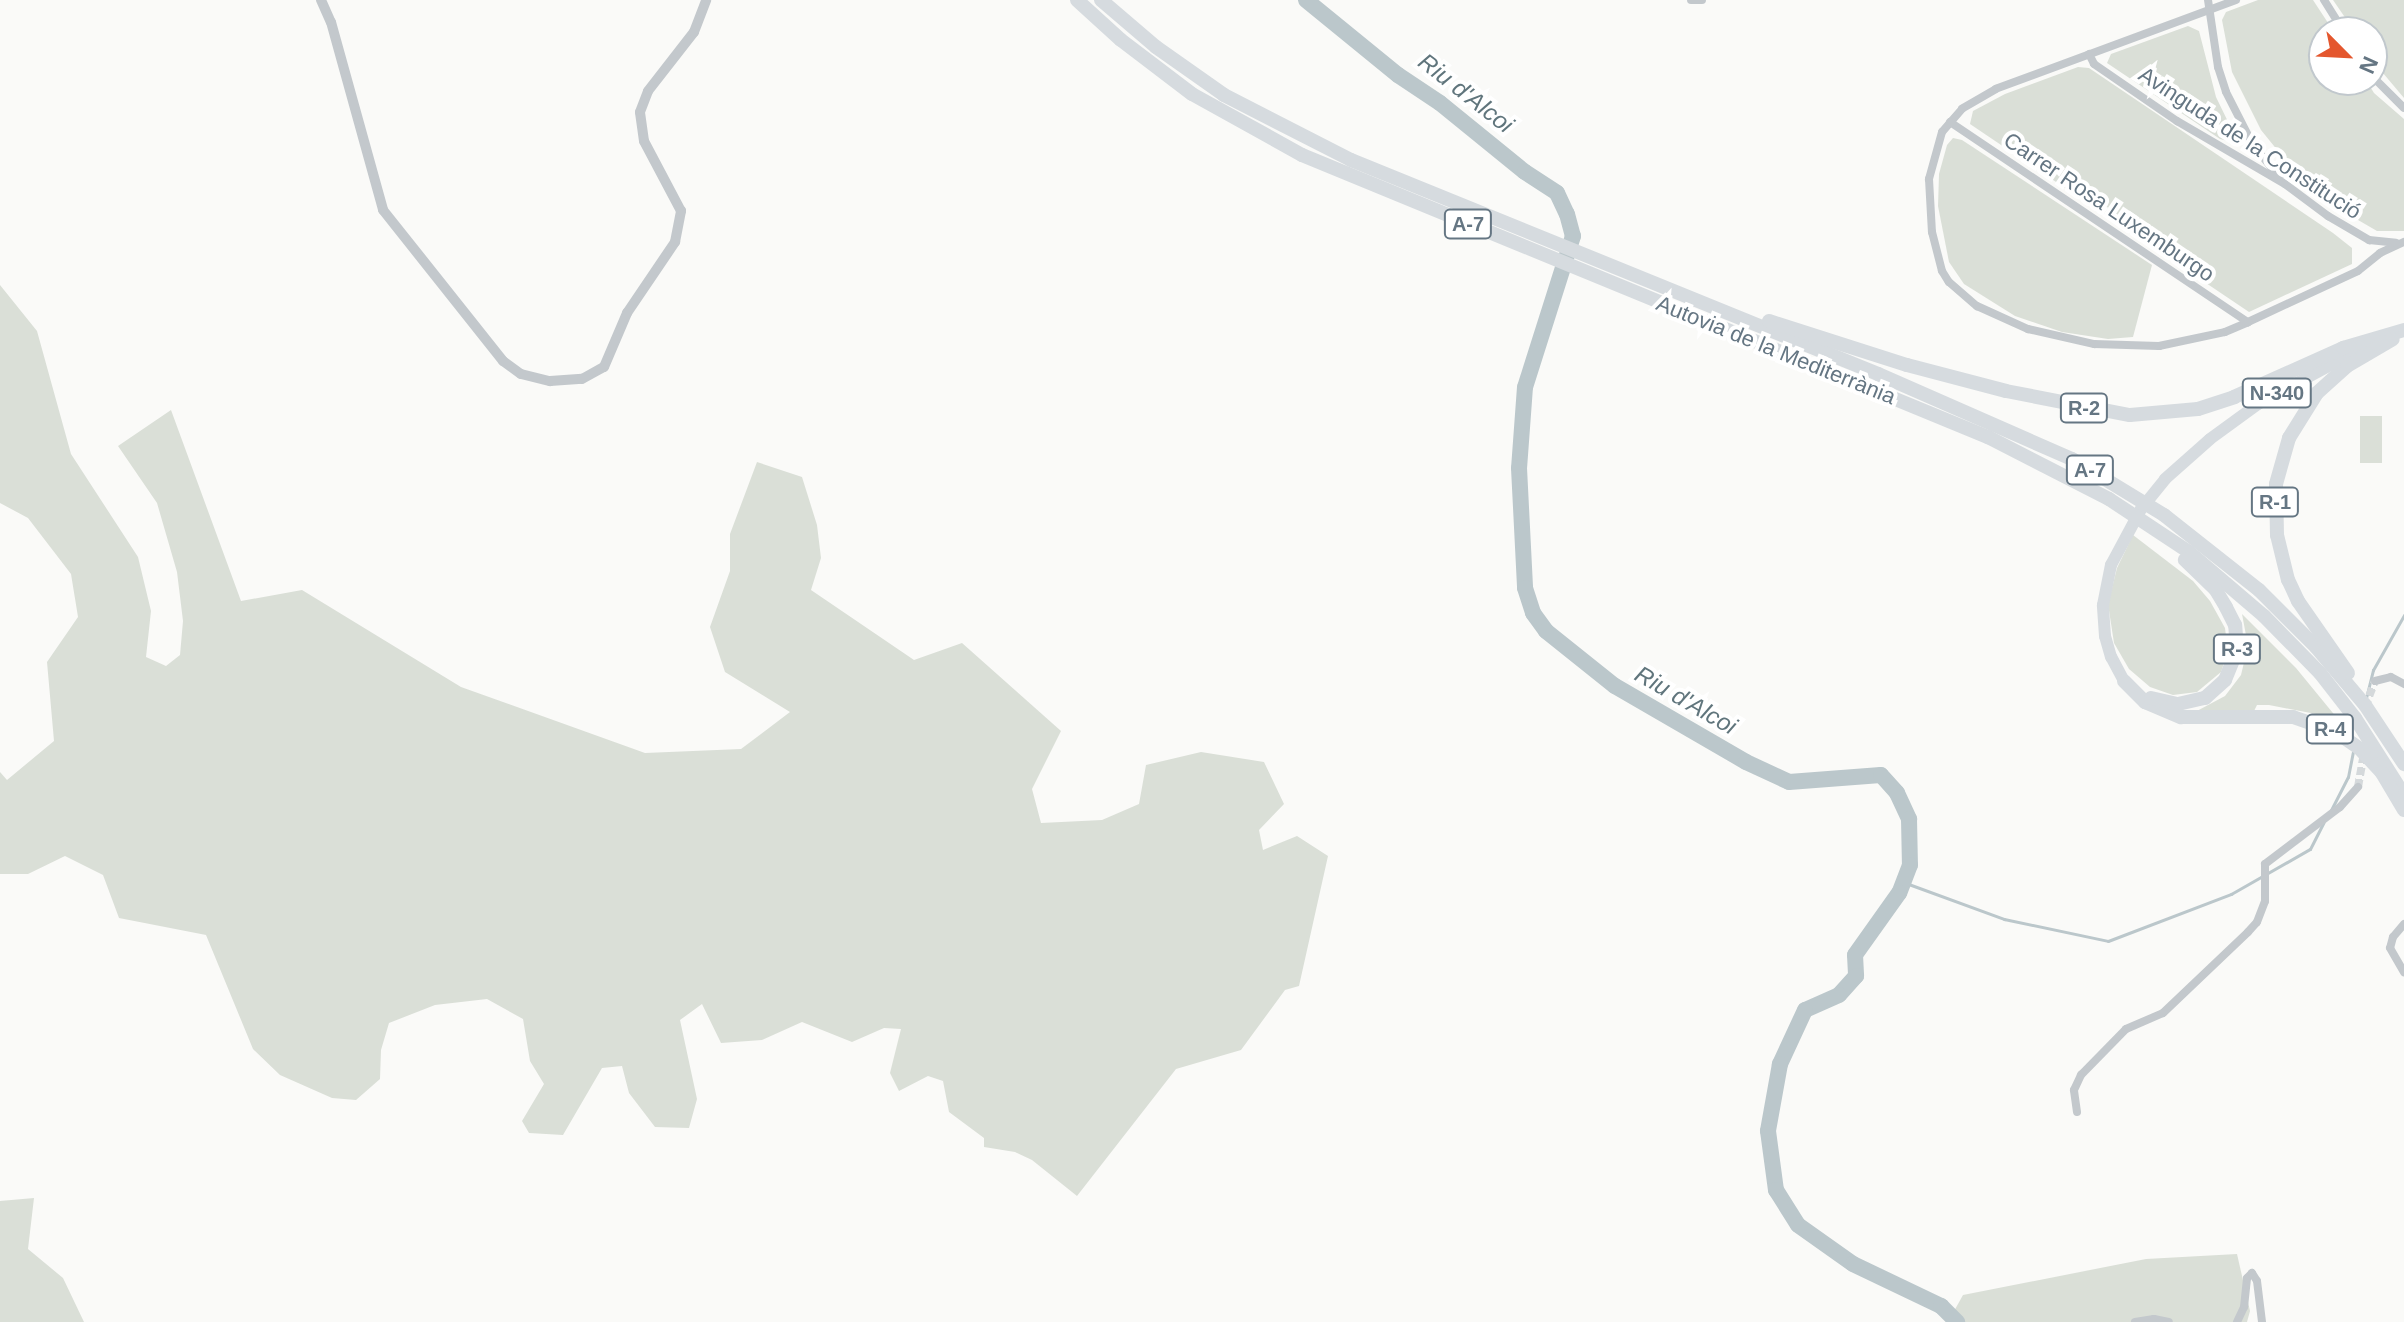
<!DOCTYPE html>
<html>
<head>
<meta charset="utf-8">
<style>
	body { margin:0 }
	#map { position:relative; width:2404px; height:1322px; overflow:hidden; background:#fafaf8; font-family:Arial,sans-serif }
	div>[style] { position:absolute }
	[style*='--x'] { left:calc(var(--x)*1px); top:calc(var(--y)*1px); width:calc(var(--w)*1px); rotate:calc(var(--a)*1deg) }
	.green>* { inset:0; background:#dadfd7 }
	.stream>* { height:3px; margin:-1.5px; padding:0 1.5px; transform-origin:1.5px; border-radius:1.5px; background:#bbc7cb }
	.river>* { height:16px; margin:-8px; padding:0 8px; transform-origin:8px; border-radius:8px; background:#bbc7cb }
	.minor-tunnel>* { height:8px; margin-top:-4px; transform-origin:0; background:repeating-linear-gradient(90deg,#d5d9db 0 8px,transparent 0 12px) }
	.minor>* { height:8px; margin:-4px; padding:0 4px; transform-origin:4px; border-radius:4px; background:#c3c8cc }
	.tertiary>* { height:10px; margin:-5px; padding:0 5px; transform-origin:5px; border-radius:5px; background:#c3c8cc }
	.primary>* { height:12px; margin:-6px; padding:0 6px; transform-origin:6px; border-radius:6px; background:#d6dbdf }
	.motorway>* { height:14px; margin:-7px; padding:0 7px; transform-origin:7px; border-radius:7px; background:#d6dbdf }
	span { translate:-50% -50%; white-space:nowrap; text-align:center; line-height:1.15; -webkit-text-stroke:8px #fff; paint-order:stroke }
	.shield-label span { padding:2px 6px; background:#fff; border:2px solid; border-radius:6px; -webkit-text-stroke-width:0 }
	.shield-label { font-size:20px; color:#657683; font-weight:700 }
	.street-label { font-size:22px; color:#657683 }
	.water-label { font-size:24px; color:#60757c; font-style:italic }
	.north { position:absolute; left:2308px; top:16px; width:80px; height:80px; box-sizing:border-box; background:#fff; border:2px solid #c1c8cd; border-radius:50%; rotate:114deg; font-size:22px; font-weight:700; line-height:32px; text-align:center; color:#657683 }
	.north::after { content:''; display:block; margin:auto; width:28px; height:36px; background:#e4572e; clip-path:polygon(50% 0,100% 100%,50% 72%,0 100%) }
</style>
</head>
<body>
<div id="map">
	<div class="green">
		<div style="clip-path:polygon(2258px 0,2313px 0,2334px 32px,2324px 32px,2324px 80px,2366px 80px,2374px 93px,2404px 119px,2404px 231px,2377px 231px,2334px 206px,2295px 172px,2261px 130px,2232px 72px,2222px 20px,2226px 12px)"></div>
		<div style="clip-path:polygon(2333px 0,2404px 0,2404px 98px,2372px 60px,2372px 32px,2355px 32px)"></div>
		<div style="clip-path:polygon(2188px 26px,2199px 31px,2216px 97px,2233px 132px,2228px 141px,2220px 139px,2107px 63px,2111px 54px)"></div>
		<div style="clip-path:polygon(2078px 67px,2089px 68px,2333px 233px,2352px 248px,2352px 264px,2249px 312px,1970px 124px,1973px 111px,2005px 94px)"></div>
		<div style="clip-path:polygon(1953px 138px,1962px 140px,2152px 265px,2133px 337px,2108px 339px,2062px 332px,2015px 316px,1964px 284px,1949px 262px,1938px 206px,1939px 174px,1947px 145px)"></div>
		<div style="clip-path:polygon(0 285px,37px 331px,71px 454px,138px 557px,151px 611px,146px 657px,166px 666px,180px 655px,183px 621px,177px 572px,157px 503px,118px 446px,171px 410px,241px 601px,302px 590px,461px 687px,645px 753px,741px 749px,790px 712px,725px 672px,710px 627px,730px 571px,730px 534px,757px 462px,802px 477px,817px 525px,821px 558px,811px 590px,914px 660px,962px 643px,1061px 731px,1032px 789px,1041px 823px,1102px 820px,1139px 804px,1146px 765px,1201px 752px,1264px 762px,1284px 804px,1259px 830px,1263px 850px,1297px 836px,1328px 856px,1299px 986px,1285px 990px,1241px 1050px,1176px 1069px,1077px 1196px,1032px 1160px,1015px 1152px,984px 1147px,984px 1138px,949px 1112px,943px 1081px,928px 1076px,899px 1091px,890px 1073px,901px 1029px,884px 1028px,852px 1042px,802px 1022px,762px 1040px,721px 1043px,702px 1004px,680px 1020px,697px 1099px,689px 1128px,655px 1127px,629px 1093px,622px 1066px,602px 1068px,563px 1135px,529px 1133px,522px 1121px,544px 1084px,530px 1061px,523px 1019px,487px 999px,435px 1005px,389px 1023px,381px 1050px,380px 1079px,356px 1100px,332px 1098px,280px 1075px,253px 1049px,206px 935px,119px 918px,103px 875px,65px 856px,28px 874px,0 874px,0 772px,7px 780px,54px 741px,47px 662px,78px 617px,71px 574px,28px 518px,0 503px)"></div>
		<div style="clip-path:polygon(2360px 416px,2382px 416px,2382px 463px,2360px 463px)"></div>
		<div style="clip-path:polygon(2133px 535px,2193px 581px,2210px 601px,2225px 628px,2228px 651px,2221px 672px,2197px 692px,2173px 695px,2150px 687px,2129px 669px,2114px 643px,2108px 604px,2117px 568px)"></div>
		<div style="clip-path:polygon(2242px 614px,2296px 668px,2337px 718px,2269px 705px,2257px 705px,2254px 711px,2195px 712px,2225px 696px,2241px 675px,2248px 646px)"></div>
		<div style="clip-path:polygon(34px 1198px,28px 1249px,63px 1278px,84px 1322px,0 1322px,0 1201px)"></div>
		<div style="clip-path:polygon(2237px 1254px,2250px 1311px,2247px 1322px,1948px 1322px,1963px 1295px,2146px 1259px)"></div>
	</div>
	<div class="stream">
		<div style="--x:2366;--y:698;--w:29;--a:-76"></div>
		<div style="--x:2373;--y:670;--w:63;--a:-60.6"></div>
		<div style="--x:2330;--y:812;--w:39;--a:-63"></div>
		<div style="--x:2348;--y:777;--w:25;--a:-79"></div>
		<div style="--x:1903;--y:882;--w:108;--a:20.1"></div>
		<div style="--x:2004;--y:919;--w:106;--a:11.9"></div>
		<div style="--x:2108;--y:941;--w:132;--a:-20.9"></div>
		<div style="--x:2231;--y:894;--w:91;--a:-29.7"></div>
		<div style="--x:2310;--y:849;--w:30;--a:-63"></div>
	</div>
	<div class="river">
		<div style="--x:1306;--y:0;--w:119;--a:39.2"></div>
		<div style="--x:1398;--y:75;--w:50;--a:33.7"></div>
		<div style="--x:1440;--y:103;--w:109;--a:39.1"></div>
		<div style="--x:1525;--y:172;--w:38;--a:33"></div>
		<div style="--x:1557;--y:193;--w:23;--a:65"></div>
		<div style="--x:1567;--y:214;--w:23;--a:75"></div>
		<div style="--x:1573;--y:236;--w:158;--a:107.6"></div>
		<div style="--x:1525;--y:387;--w:81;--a:94.2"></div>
		<div style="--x:1519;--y:468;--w:120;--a:87.1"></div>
		<div style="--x:1525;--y:588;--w:26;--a:72"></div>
		<div style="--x:1533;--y:613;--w:22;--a:54"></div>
		<div style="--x:1546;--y:631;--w:88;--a:38.6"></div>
		<div style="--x:1615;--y:686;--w:151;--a:30.1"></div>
		<div style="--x:1746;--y:762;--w:47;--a:24.9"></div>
		<div style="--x:1789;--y:782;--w:92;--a:-4.4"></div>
		<div style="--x:1881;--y:775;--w:24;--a:48"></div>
		<div style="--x:1897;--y:793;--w:29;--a:65"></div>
		<div style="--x:1909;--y:819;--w:46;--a:88.8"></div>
		<div style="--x:1910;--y:865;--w:30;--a:111"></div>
		<div style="--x:1899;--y:893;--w:76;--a:125.4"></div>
		<div style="--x:1855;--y:955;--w:21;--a:87"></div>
		<div style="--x:1856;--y:976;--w:25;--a:132"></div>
		<div style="--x:1839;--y:995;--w:37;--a:156"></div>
		<div style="--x:1805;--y:1010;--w:60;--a:114.8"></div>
		<div style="--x:1780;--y:1064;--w:68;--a:100.2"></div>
		<div style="--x:1768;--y:1131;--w:60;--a:82.3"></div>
		<div style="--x:1776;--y:1190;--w:41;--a:57.8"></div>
		<div style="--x:1798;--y:1225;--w:67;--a:35.3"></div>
		<div style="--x:1853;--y:1264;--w:98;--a:25.5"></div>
		<div style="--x:1941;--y:1306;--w:23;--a:45"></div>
	</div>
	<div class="minor-tunnel">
		<div style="--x:2365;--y:707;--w:28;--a:-69"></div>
		<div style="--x:2358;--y:787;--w:36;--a:-80"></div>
	</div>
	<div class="minor">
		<div style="--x:1691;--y:0;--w:11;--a:0"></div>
		<div style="--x:2208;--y:0;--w:68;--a:81.5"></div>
		<div style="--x:2218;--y:67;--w:26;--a:72"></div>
		<div style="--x:2226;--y:92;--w:57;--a:63"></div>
		<div style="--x:2252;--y:143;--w:48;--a:51.7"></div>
		<div style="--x:2236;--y:0;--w:256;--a:159.7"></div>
		<div style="--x:1996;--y:89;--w:39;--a:150"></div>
		<div style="--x:1962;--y:109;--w:30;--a:131"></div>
		<div style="--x:1942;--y:132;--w:49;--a:105.5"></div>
		<div style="--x:1929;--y:179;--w:53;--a:86.8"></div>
		<div style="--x:1932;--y:232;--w:40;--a:75.6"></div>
		<div style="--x:1942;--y:271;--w:13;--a:58"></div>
		<div style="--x:1949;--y:282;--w:37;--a:41"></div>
		<div style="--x:1977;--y:306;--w:56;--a:24.3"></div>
		<div style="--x:2028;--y:329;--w:68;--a:12.8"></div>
		<div style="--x:2094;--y:344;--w:65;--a:1.8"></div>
		<div style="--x:2159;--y:346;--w:67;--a:-12"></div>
		<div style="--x:2225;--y:332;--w:25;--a:-23"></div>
		<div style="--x:2248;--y:322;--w:121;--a:-24.9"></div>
		<div style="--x:2358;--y:271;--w:28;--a:-39"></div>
		<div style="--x:2380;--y:253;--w:26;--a:-25"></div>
		<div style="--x:2324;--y:0;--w:38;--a:58"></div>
		<div style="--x:2089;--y:54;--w:11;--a:63"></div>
		<div style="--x:2094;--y:64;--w:101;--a:34.5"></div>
		<div style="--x:2177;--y:121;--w:125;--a:30.3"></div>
		<div style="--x:2285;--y:184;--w:54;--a:36.7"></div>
		<div style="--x:2328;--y:216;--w:48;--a:30.3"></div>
		<div style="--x:2369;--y:240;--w:27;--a:6"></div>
		<div style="--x:2372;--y:76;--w:45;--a:45"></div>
		<div style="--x:1950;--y:122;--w:359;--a:33.9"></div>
		<div style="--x:2375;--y:681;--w:16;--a:-14"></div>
		<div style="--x:2391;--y:677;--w:15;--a:28"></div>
		<div style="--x:2404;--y:924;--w:17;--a:130"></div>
		<div style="--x:2393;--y:937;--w:11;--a:105"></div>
		<div style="--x:2390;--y:948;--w:28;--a:60"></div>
		<div style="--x:2077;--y:1112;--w:22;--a:-98"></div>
		<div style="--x:2074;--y:1090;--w:17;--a:-65"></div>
		<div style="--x:2081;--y:1075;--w:64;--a:-45.6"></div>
		<div style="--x:2126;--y:1029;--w:40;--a:-23.4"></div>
		<div style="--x:2163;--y:1013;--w:117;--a:-43.6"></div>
		<div style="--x:2248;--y:932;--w:13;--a:-48"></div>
		<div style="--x:2257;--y:922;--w:22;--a:-69"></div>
		<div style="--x:2265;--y:901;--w:37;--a:-90"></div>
		<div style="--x:2265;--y:864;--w:94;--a:-37.2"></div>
		<div style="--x:2340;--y:807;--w:27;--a:-48"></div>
		<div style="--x:2135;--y:1322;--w:19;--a:-9"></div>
		<div style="--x:2154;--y:1319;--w:15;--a:11"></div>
		<div style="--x:2237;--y:1322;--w:17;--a:-65"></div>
		<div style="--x:2244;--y:1307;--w:29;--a:-84"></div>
		<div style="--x:2247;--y:1278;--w:7;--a:-45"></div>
		<div style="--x:2252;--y:1273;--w:9;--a:58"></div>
		<div style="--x:2257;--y:1281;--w:41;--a:83"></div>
	</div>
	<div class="tertiary">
		<div style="--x:321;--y:0;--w:24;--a:66"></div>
		<div style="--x:331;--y:22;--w:195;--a:74.5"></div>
		<div style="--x:383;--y:210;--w:193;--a:51.5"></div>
		<div style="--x:503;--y:361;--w:22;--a:36"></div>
		<div style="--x:521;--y:374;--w:30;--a:14"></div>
		<div style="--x:550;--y:381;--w:32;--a:-4"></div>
		<div style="--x:582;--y:379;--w:25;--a:-29"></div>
		<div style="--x:604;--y:367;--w:59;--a:-66.9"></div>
		<div style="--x:627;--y:313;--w:86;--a:-55.9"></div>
		<div style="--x:675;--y:242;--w:32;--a:-79"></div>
		<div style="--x:681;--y:211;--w:79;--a:-117.9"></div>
		<div style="--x:644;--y:141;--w:29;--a:-98"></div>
		<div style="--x:640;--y:112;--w:22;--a:-69"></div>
		<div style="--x:648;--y:91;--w:75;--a:-52.1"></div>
		<div style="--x:694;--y:32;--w:34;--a:-69"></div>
	</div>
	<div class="primary">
		<div style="--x:2124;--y:681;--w:27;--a:-118"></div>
		<div style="--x:2111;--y:657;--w:22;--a:-106"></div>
		<div style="--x:2105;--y:636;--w:31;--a:-94"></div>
		<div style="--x:2103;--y:605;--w:41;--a:-78.7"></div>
		<div style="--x:2111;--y:565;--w:64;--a:-61.8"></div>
		<div style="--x:2141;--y:509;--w:38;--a:-51"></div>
		<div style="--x:2165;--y:479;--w:60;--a:-41.6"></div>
		<div style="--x:2210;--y:439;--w:59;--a:-36.1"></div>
		<div style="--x:2258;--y:404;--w:118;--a:-28.3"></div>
	</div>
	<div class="motorway">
		<div style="--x:1077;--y:0;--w:59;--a:42.3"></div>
		<div style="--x:1121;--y:40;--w:89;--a:37.3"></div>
		<div style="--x:1192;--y:94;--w:126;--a:29"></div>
		<div style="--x:1302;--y:155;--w:742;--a:22.35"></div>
		<div style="--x:1988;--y:437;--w:136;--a:27.1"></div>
		<div style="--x:2109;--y:499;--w:96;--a:33.5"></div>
		<div style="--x:2189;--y:552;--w:99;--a:40.5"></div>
		<div style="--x:2264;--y:616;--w:80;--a:45.5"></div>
		<div style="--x:2320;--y:673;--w:57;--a:52.1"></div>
		<div style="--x:2355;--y:718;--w:91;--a:57.5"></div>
		<div style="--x:1101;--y:0;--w:72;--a:40.5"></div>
		<div style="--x:1156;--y:47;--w:83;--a:35.2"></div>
		<div style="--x:1224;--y:95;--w:143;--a:27.1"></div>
		<div style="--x:1351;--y:160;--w:569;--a:22.1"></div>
		<div style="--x:1878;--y:374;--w:212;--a:23.7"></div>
		<div style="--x:2072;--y:459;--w:108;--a:31.3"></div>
		<div style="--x:2164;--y:515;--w:121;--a:38.3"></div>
		<div style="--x:2259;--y:590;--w:81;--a:45"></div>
		<div style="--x:2316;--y:647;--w:76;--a:49.8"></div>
		<div style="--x:2365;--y:705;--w:71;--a:56.5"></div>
		<div style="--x:1769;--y:321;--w:145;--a:17.7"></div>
		<div style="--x:1907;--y:365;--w:102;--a:14.7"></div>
		<div style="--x:2006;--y:391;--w:126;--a:11"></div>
		<div style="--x:2130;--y:415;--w:68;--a:-5"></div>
		<div style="--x:2198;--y:409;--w:38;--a:-18"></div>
		<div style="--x:2234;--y:397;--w:120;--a:-24.2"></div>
		<div style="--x:2343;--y:348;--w:64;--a:-16.4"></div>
		<div style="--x:2348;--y:673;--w:88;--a:-124.8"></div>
		<div style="--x:2298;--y:601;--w:23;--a:-115"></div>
		<div style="--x:2288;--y:580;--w:46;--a:-103.7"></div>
		<div style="--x:2277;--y:535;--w:51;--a:-91.1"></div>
		<div style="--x:2276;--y:484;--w:48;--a:-74.2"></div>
		<div style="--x:2289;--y:438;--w:53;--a:-58.1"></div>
		<div style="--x:2317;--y:393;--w:40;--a:-42"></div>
		<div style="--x:2347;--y:366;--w:53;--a:-30.4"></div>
		<div style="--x:2124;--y:681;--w:30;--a:45"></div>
		<div style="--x:2145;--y:702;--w:39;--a:23"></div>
		<div style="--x:2181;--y:717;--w:112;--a:0"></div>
		<div style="--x:2293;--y:717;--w:46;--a:19.2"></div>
		<div style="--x:2336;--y:732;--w:29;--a:35"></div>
		<div style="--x:2360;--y:749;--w:33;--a:47"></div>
		<div style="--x:2382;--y:773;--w:43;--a:59.3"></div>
		<div style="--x:2151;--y:698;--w:28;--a:13"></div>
		<div style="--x:2178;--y:704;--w:28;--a:-13"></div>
		<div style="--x:2205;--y:698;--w:27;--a:-42"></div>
		<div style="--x:2225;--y:680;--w:31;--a:-68"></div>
		<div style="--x:2237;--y:651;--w:26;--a:-94"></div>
		<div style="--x:2235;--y:625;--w:20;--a:-117"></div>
		<div style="--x:2226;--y:607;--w:21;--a:-121"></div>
		<div style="--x:2215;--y:589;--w:42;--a:-136"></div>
	</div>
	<div class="shield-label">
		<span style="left:1468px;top:224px">A-7</span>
		<span style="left:2277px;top:393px">N-340</span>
		<span style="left:2084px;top:408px">R-2</span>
		<span style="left:2090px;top:470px">A-7</span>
		<span style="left:2275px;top:502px">R-1</span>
		<span style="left:2237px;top:649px">R-3</span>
		<span style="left:2330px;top:729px">R-4</span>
	</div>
	<div class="street-label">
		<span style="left:2250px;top:143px;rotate:33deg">Avinguda de la Constitució</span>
		<span style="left:2109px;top:207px;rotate:34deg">Carrer Rosa Luxemburgo</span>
		<span style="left:1776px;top:350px;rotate:22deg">Autovia de la Mediterrània</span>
	</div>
	<div class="water-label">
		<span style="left:1466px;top:93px;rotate:38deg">Riu d'Alcoi</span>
		<span style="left:1686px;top:700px;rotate:30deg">Riu d'Alcoi</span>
	</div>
	<div class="north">N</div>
</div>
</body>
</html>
